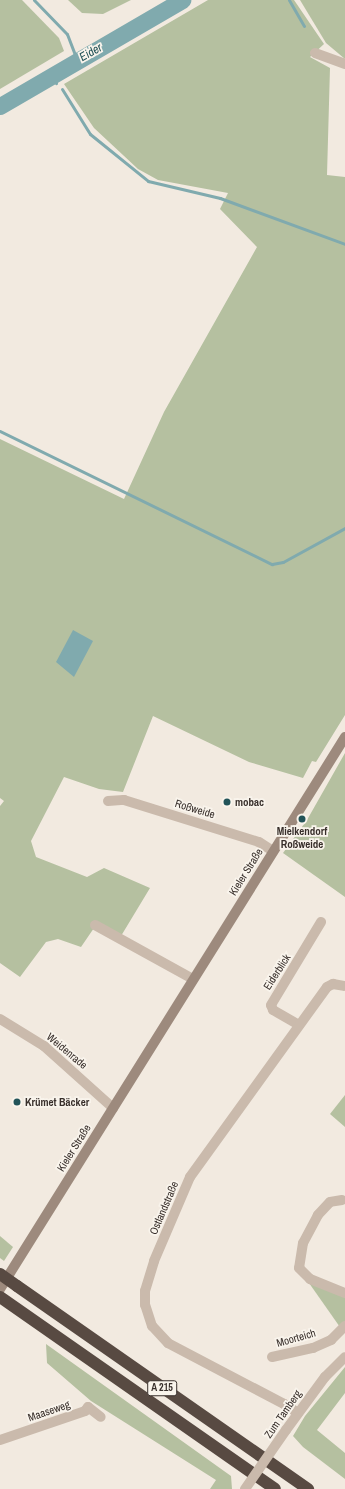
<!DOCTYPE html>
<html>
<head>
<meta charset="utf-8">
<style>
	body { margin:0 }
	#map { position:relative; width:345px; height:1489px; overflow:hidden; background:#f2eae0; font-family:"Archivo Narrow",sans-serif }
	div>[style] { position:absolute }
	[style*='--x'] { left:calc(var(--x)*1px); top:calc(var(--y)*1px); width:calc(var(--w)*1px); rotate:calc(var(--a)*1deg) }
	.green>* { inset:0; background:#b5c0a0 }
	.water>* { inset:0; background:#80aaae }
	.stream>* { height:3px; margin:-1.5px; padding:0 1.5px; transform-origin:1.5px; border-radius:1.5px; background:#80aaae }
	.river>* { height:17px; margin:-8.5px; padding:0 8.5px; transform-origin:8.5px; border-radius:8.5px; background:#80aaae }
	.street>* { height:10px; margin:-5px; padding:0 5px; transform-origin:5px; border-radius:5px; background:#cabaac }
	.secondary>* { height:10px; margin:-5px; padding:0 5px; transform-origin:5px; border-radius:5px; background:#9d8a7d }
	.highway>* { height:12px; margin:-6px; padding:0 6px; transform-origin:6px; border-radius:6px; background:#584a42 }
	.street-bridge>* { height:10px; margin:-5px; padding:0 5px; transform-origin:5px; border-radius:5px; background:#cabaac }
	.highway-bridge>* { height:12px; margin:-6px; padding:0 6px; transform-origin:6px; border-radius:6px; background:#584a42 }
	.dots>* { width:11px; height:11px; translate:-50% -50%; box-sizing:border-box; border:2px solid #f9f4ec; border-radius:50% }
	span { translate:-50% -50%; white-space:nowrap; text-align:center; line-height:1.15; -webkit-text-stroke:3.5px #f9f4ec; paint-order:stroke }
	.shield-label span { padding:1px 3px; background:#f9f4ec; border:1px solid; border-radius:3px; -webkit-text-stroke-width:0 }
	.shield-label { font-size:10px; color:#382f2b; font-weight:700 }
	.poi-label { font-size:11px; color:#382f2b; font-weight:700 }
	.left { translate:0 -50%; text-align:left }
	.street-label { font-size:11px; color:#382f2b }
	.water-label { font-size:12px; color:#225358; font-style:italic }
</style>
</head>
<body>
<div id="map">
	<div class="green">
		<div style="clip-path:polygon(0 0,22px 0,59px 38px,64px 51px,0 89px)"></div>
		<div style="clip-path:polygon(68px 0,131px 0,103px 14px,82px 13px)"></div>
		<div style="clip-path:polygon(208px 0,294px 0,324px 44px,310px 57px,330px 68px,327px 175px,345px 177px,345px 715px,316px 762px,312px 761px,303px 778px,249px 762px,153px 716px,123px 792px,99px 789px,64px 777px,31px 841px,36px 857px,87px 877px,104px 868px,150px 888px,121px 936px,94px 928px,81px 947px,58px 939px,46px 942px,20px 977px,0 963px,0 806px,4px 801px,0 798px,0 439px,124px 499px,164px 412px,257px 247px,220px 209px,228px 193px,158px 180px,138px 169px,94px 128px,64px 84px)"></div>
		<div style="clip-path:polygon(300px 0,345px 0,345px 59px,326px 43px)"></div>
		<div style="clip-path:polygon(345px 753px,345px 897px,283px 853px,307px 820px)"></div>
		<div style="clip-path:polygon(345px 1095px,345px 1127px,330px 1114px)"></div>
		<div style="clip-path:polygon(0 1236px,13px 1247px,4px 1261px,0 1258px)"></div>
		<div style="clip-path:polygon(302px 1273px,345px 1293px,345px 1326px,342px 1330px)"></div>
		<div style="clip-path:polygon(46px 1344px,231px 1476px,232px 1489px,210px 1489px,216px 1480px,91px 1401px,47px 1363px)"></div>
		<div style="clip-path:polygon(345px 1367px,345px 1393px,317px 1430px,345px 1453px,345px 1479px,303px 1447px,293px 1436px,305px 1416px)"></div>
	</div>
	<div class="water">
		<div style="clip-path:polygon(73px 630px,93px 641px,74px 677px,56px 662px)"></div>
	</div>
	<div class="stream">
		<div style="--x:34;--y:0;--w:47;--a:45.9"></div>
		<div style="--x:67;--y:34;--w:28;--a:69"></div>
		<div style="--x:289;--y:0;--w:30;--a:60"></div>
		<div style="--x:52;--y:74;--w:10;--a:66"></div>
		<div style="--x:62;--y:89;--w:53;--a:58.1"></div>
		<div style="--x:90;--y:134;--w:75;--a:39"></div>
		<div style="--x:148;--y:181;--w:74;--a:13.3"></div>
		<div style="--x:220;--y:198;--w:133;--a:20.2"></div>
		<div style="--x:0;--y:431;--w:303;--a:26.1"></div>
		<div style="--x:272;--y:564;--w:11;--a:-10"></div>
		<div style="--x:283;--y:562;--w:71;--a:-28.7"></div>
	</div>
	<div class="river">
		<div style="--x:0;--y:106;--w:211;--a:-30.2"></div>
	</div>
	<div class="street">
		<div style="--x:315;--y:53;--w:32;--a:20"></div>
		<div style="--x:108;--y:801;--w:16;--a:-4"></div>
		<div style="--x:124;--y:800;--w:141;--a:17.3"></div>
		<div style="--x:259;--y:842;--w:17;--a:33"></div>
		<div style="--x:95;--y:925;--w:112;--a:28.9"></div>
		<div style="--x:0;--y:1019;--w:52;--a:31.5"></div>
		<div style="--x:44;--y:1046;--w:93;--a:41.9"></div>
		<div style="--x:299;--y:1025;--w:30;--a:-150"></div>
		<div style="--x:273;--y:1010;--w:5;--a:-112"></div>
		<div style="--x:271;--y:1005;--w:97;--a:-58.9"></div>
		<div style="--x:342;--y:1200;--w:12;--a:171"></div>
		<div style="--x:330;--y:1202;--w:18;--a:133"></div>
		<div style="--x:318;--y:1215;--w:32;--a:118"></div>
		<div style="--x:303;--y:1243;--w:25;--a:99"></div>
		<div style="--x:299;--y:1268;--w:16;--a:45"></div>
		<div style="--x:310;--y:1279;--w:38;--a:22"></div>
		<div style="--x:272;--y:1357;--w:42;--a:-12.4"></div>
		<div style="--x:313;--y:1348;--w:20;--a:-24"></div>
		<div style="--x:331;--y:1340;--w:20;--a:-45"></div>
		<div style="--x:298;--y:1413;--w:17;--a:-147"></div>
		<div style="--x:284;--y:1404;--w:131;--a:-152.3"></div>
		<div style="--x:168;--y:1343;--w:23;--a:-133"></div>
		<div style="--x:152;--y:1326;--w:22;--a:-108"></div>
		<div style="--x:145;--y:1305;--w:14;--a:-90"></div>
		<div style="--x:145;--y:1291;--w:31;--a:-73"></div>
		<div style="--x:154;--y:1261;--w:91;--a:-66.8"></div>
		<div style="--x:190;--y:1177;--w:234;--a:-54.2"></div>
		<div style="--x:327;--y:987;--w:7;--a:-27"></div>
		<div style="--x:333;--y:984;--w:11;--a:10"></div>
		<div style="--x:286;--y:1430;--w:66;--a:-53.7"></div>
		<div style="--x:325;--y:1377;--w:28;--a:-45"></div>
		<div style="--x:0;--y:1440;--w:90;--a:-18.8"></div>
		<div style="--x:85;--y:1411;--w:5;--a:-53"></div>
		<div style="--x:88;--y:1407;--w:16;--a:38"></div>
	</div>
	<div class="secondary">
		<div style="--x:0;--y:1289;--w:651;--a:-57.99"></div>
	</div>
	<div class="highway">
		<div style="--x:17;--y:1286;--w:355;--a:34.9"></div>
		<div style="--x:0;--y:1297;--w:335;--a:34.9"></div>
	</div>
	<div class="street-bridge">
		<div style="--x:245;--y:1489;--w:72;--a:-55.2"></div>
	</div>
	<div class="highway-bridge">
		<div style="--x:0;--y:1274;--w:21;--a:35"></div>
	</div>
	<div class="dots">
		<div style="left:227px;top:802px;background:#225358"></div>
		<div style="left:302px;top:819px;background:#225358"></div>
		<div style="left:17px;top:1102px;background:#225358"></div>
	</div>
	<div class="shield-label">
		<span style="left:162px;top:1388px">A 215</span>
	</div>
	<div class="poi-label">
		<span class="left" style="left:235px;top:802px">mobac</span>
		<span style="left:302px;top:838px">Mielkendorf<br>Roßweide</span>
		<span class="left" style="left:25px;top:1102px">Krümet Bäcker</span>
	</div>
	<div class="street-label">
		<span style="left:195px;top:809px;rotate:17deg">Roßweide</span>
		<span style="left:246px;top:872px;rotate:-58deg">Kieler Straße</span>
		<span style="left:277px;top:972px;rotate:-57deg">Eiderblick</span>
		<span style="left:67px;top:1051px;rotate:40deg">Weidenrade</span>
		<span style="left:74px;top:1148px;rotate:-58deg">Kieler Straße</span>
		<span style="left:164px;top:1208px;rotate:-67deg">Ostlandstraße</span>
		<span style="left:296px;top:1338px;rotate:-16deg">Moorteich</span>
		<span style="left:49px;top:1411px;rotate:-19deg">Maaseweg</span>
		<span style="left:283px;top:1414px;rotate:-55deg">Zum Tamberg</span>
	</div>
	<div class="water-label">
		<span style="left:91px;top:53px;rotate:-30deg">Eider</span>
	</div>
</div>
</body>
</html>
